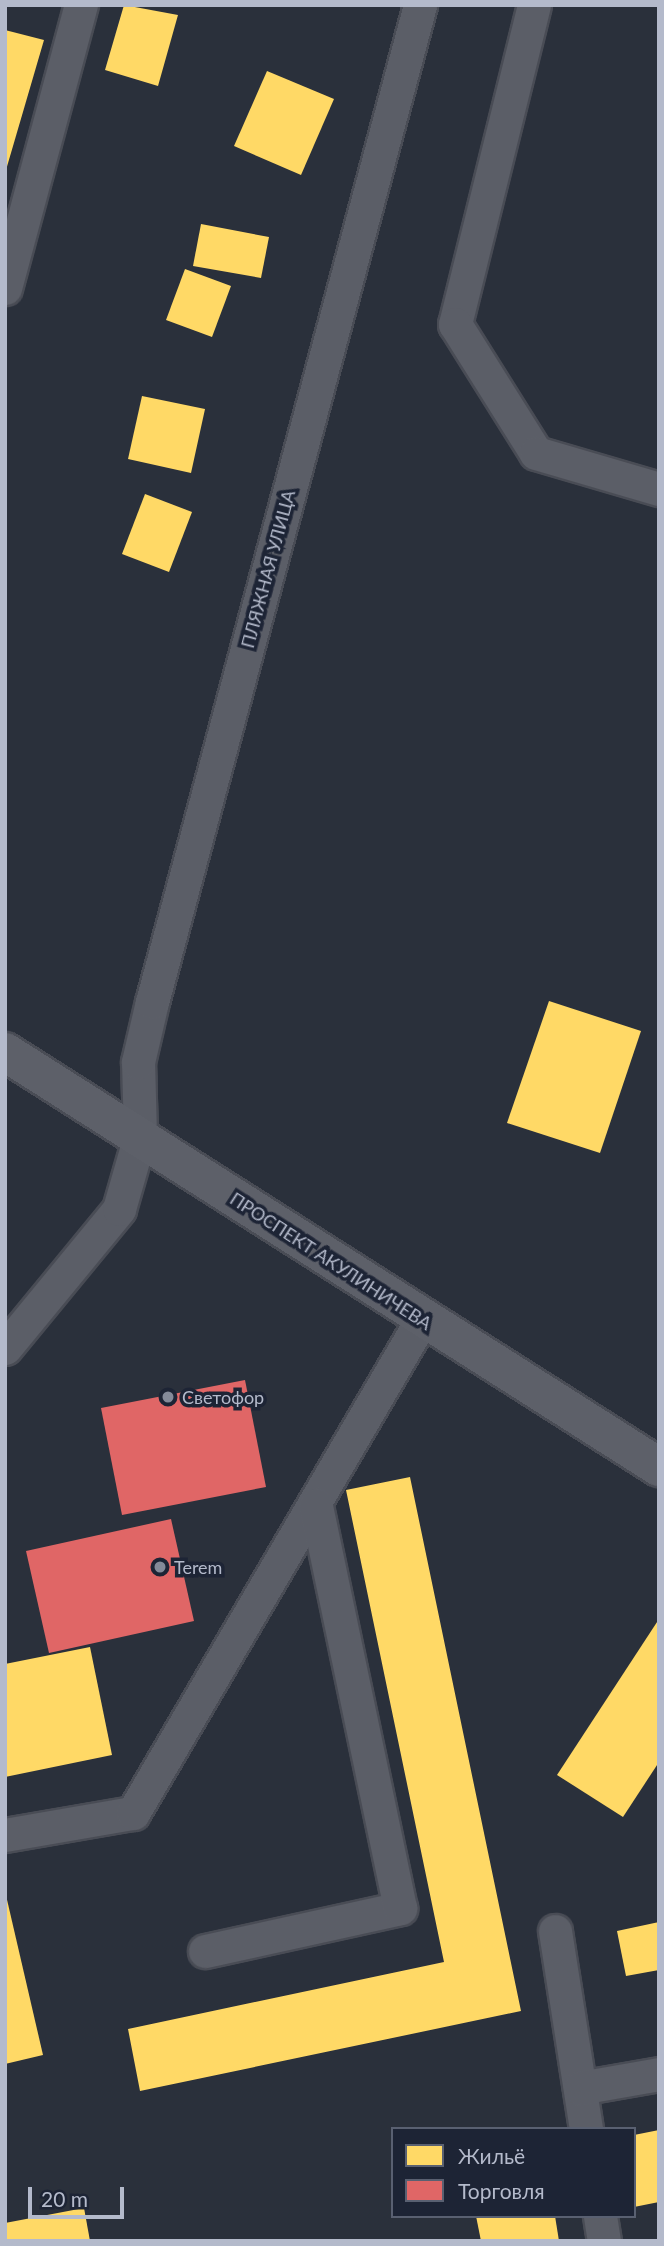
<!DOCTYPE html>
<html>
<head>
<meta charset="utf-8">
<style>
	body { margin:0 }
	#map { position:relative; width:664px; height:2246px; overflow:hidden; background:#2a303b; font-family:Lato,sans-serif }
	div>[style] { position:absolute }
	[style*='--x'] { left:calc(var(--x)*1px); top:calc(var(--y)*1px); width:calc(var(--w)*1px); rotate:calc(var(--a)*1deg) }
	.homes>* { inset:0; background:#ffd966 }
	.shops>* { inset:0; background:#e06666 }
	.roads { filter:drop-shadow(2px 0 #494c55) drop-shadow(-2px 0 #494c55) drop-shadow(0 2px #494c55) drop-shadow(0 -2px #494c55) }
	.minor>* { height:33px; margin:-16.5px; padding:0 16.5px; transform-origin:16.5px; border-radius:16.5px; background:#5b5e67 }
	.major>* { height:38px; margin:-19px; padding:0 19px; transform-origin:19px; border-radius:19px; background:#5d6069 }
	.dots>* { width:19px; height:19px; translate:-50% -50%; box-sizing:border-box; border:4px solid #1d2435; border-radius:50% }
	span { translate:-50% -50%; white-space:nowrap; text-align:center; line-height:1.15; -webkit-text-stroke:7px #1d2435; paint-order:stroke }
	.street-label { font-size:18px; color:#b4bacb }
	.poi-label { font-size:18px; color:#b4bacb }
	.left { translate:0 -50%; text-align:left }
	.frame { position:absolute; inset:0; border:7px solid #b4bacb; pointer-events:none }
	.legend { position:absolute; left:391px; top:2127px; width:245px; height:91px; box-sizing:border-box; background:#1d2435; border:2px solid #596071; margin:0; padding:9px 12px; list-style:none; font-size:21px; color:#b4bacb }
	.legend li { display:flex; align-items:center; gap:14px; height:35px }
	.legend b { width:35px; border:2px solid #596071 }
	.scale { position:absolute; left:28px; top:2187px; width:96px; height:32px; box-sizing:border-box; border:4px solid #b4bacb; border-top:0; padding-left:9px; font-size:21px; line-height:24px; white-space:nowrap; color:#b4bacb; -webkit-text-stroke:5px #1d2435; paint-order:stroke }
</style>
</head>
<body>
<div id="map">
	<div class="homes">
		<div style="clip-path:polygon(124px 5px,178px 15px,158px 86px,105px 70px)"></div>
		<div style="clip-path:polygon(5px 30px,44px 40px,6px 170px,5px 170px)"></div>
		<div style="clip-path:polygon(267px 71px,334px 99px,301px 175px,234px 146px)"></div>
		<div style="clip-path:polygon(201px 224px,269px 237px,261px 278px,193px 266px)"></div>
		<div style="clip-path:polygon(185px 269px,231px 286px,212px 337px,166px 320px)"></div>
		<div style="clip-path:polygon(142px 396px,205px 409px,191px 473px,128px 459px)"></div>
		<div style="clip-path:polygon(145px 494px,192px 512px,169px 572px,122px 554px)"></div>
		<div style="clip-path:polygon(549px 1001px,641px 1031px,600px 1153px,507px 1123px)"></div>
		<div style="clip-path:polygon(410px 1477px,521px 2011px,140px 2091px,128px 2029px,444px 1962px,346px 1490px)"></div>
		<div style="clip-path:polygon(659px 1619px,659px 1762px,623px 1817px,557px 1775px)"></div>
		<div style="clip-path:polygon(90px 1647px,112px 1755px,5px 1777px,5px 1664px)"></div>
		<div style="clip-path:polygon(5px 1891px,43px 2055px,5px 2064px)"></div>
		<div style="clip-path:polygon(659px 1922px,659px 1970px,626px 1976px,617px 1931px)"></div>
		<div style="clip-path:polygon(659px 2130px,659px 2202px,634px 2207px,634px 2135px)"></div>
		<div style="clip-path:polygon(84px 2208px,90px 2241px,5px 2241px,5px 2223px)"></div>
		<div style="clip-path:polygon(476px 2216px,555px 2216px,559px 2241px,481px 2241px)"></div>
	</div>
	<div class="shops">
		<div style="clip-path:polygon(245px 1380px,266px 1487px,122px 1515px,101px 1408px)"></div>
		<div style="clip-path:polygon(171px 1519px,194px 1621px,49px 1653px,26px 1551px)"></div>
	</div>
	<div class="roads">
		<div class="minor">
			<div style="--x:534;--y:5;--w:329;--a:103.9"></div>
			<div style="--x:455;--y:324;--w:152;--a:57.9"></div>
			<div style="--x:536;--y:453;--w:128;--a:16.3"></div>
			<div style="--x:5;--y:288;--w:293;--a:-75"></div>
			<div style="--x:5;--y:1348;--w:180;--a:-50.6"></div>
			<div style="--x:119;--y:1209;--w:76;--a:-74"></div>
			<div style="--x:140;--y:1136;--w:74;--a:-91.5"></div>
			<div style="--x:138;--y:1062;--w:62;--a:-76.9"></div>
			<div style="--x:152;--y:1002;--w:1032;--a:-74.95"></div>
			<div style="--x:5;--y:1835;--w:130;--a:-9.8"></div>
			<div style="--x:133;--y:1813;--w:570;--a:-59.66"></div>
			<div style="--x:555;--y:1931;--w:200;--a:81.1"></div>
			<div style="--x:205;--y:1951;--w:200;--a:-12.4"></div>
			<div style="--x:400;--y:1908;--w:412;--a:-101.8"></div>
			<div style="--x:580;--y:2088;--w:80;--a:-10"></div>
			<div style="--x:600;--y:2216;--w:25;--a:81"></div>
		</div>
		<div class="major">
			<div style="--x:5;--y:1052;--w:775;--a:32.4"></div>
		</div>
	</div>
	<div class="dots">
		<div style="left:168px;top:1397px;background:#848a99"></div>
		<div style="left:160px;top:1567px;background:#848a99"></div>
	</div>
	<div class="street-label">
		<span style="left:268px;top:569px;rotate:-75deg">ПЛЯЖНАЯ УЛИЦА</span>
		<span style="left:331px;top:1261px;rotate:33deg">ПРОСПЕКТ АКУЛИНИЧЕВА</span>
	</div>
	<div class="poi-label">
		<span class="left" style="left:182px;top:1397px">Светофор</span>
		<span class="left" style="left:174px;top:1567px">Terem</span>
	</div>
	<div class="frame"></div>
	<ul class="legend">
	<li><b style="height:19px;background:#ffd966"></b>Жильё</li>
	<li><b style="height:19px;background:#e06666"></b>Торговля</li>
	</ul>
	<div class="scale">20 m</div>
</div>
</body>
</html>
